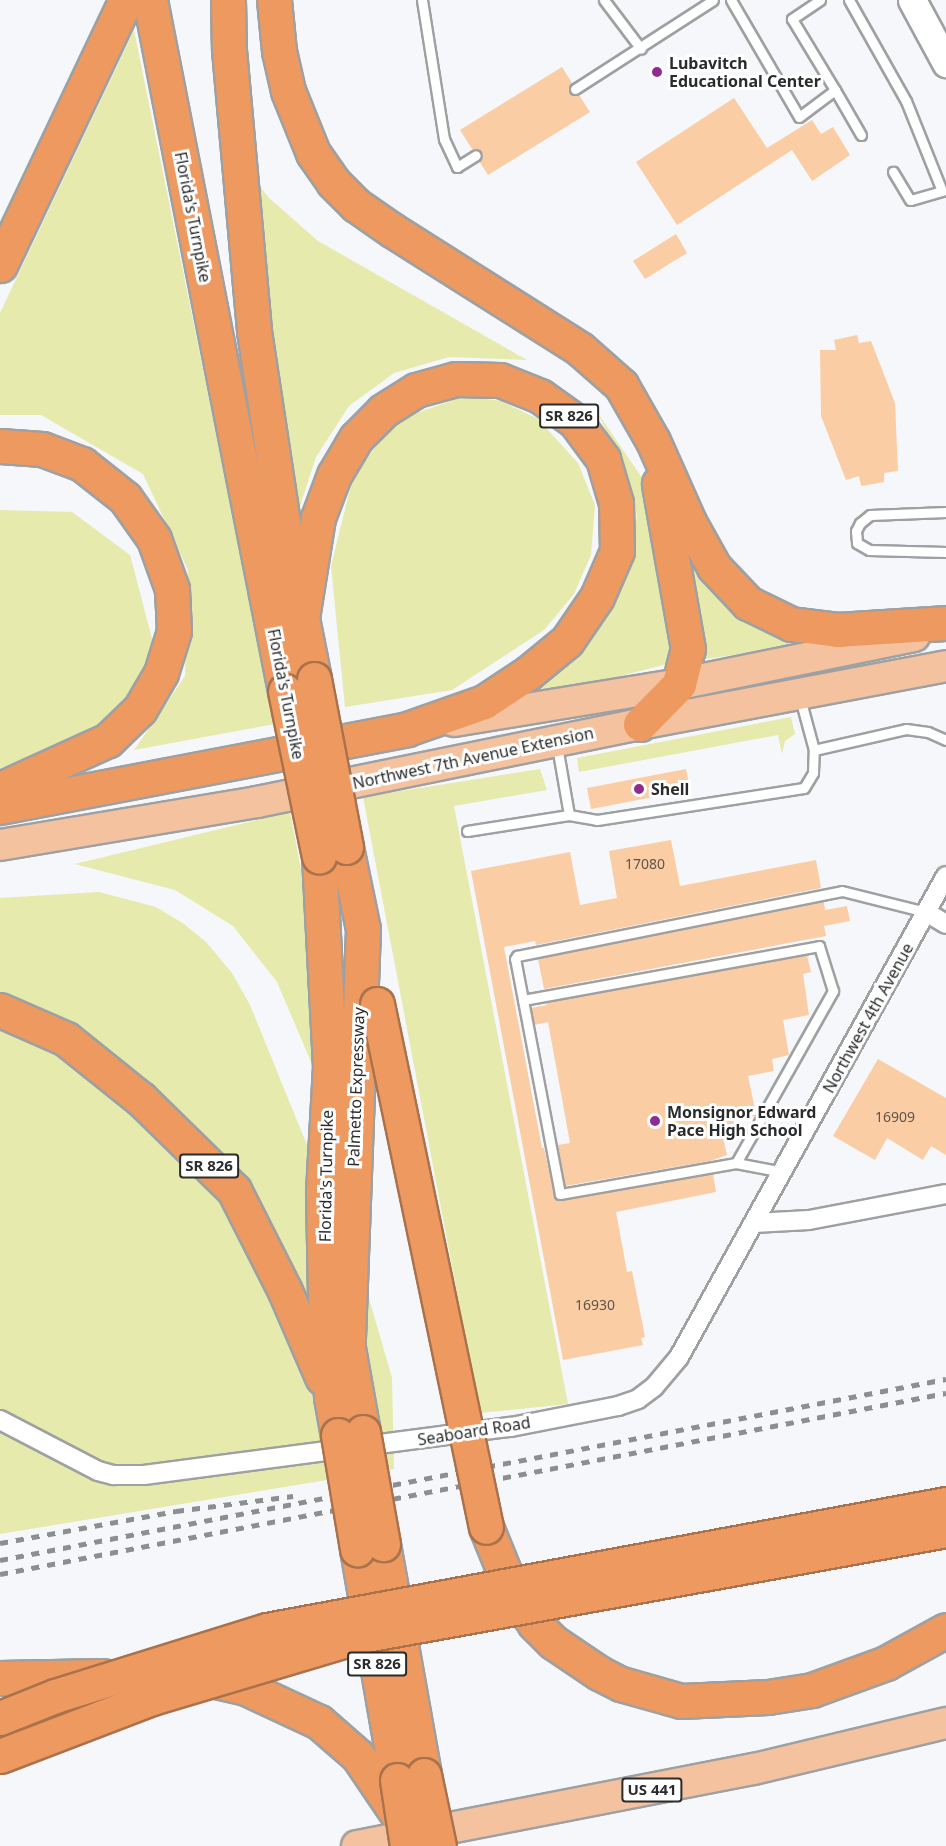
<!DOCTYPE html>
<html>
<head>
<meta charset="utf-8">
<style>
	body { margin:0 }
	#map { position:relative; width:946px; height:1846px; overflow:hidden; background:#f5f7fa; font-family:"Noto Sans",sans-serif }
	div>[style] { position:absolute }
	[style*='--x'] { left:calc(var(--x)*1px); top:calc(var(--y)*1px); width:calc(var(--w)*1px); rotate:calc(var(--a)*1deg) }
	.green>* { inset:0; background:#e6eaac }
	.building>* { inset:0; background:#fbcda4 }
	.roads { filter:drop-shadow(2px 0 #9ea0a2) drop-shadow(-2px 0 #9ea0a2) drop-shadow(0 2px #9ea0a2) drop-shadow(0 -2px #9ea0a2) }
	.lane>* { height:9px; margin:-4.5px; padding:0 4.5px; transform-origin:4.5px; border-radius:4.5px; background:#fff }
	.street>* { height:18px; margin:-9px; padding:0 9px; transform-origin:9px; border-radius:9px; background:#fff }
	.secondary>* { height:27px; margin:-13.5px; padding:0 13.5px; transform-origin:13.5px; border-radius:13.5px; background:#fff }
	.primary>* { height:30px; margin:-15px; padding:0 15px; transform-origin:15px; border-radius:15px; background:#f5c29f }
	.highway>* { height:33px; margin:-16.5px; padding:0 16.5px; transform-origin:16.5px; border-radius:16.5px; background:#ee995f }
	.rail>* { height:4.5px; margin-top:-2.25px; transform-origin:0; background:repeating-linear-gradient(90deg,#8c8e90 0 8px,transparent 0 16px) }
	.bridges { filter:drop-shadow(2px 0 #a9724d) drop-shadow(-2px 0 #a9724d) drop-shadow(0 2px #a9724d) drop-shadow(0 -2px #a9724d) }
	.highway-bridge>* { height:33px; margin:-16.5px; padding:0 16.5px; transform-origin:16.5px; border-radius:16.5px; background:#ee995f }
	.dots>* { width:16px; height:16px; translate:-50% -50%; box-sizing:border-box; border:3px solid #fff; border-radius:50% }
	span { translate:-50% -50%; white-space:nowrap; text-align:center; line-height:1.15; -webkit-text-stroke:6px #fff; paint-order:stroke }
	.number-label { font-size:14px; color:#5e544a }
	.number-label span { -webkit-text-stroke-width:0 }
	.shield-label span { padding:2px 4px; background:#fff; border:2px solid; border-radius:4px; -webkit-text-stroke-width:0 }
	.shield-label { font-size:15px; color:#2a2b2c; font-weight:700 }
	.poi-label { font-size:16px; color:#2a2b2c; font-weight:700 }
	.left { translate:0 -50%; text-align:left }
	.street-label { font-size:16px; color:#2a2b2c }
</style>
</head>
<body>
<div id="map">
	<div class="green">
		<div style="clip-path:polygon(134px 30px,275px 724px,134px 750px,185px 676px,188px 570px,143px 474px,41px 415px,0 415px,0 313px)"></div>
		<div style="clip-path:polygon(224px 141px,269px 198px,318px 241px,527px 360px,449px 357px,394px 373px,349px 406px,316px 457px,299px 509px)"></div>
		<div style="clip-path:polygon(466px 396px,501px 401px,538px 419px,578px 463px,595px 505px,591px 555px,574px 594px,544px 630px,452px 690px,345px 707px,331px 566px,354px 473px,399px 419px)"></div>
		<div style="clip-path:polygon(597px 412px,647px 485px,675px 662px,515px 703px,585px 645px,627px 570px,637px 516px,627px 472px)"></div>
		<div style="clip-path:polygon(0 510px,72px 512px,130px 555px,154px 646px,108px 734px,0 768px)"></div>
		<div style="clip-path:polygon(678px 527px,787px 637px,792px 646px,706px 659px)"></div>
		<div style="clip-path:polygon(791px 717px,795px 734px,785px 741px,782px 754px,778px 735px,579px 772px,577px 758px)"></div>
		<div style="clip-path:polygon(540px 769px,547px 790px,454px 806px,568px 1404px,480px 1413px,363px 797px)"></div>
		<div style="clip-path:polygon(290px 812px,360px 1177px,277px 982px,233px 926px,175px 890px,75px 864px)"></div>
		<div style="clip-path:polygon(99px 892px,156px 907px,184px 924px,206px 942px,232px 973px,250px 1005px,368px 1295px,392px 1378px,394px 1469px,0 1534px,0 898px)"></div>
	</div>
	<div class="building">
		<div style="clip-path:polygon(562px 67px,572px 83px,569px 92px,572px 95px,579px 95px,590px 112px,488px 175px,479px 161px,483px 155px,481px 151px,472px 149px,460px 130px)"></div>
		<div style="clip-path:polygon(734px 98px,767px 148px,812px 120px,821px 134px,833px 127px,850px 155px,812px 181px,792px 150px,677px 225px,636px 162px)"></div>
		<div style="clip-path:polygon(676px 234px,687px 253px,645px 279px,633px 261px)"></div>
		<div style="clip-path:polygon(857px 335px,859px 343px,871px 341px,895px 403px,898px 471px,884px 473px,884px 482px,861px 486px,859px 476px,846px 480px,821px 416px,820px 350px,836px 350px,834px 340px)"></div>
		<div style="clip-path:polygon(686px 769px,690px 790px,591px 809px,587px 788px)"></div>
		<div style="clip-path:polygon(671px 840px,680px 886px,816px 860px,821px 888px,536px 945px,535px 941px,504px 947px,542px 1148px,544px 1148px,555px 1199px,561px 1201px,713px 1174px,716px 1192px,616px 1212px,627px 1272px,632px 1271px,645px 1337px,641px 1338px,643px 1345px,563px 1360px,471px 871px,570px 852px,580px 905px,617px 898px,609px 851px)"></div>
		<div style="clip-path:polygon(824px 902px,825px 910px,847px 906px,850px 921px,824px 926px,826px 936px,544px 989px,538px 959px)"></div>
		<div style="clip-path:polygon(807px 955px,811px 972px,803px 974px,809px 1015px,783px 1020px,789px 1055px,772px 1059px,774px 1071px,748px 1076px,756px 1114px,755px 1116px,738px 1120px,742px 1138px,724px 1142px,727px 1155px,710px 1161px,565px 1186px,558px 1145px,570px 1143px,548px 1022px,534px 1025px,531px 1008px,547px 1005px,546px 1003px)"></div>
		<div style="clip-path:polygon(878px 1059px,946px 1098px,946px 1155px,931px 1146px,923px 1160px,887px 1138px,875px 1160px,833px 1136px)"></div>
	</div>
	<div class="roads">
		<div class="lane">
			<div style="--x:422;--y:0;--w:141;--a:81"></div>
			<div style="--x:444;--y:139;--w:31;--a:65"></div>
			<div style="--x:457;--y:167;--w:22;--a:-32"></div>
			<div style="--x:604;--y:0;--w:61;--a:52.9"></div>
			<div style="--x:731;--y:0;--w:135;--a:59.8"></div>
			<div style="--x:799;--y:117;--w:45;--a:-36.9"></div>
			<div style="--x:835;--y:90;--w:52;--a:60"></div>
			<div style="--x:820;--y:0;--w:34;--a:146"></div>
			<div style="--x:792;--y:19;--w:83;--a:58.8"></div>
			<div style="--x:849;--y:0;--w:116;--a:60.6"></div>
			<div style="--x:906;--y:101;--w:97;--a:68.2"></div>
			<div style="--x:942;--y:191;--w:33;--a:164"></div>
			<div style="--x:910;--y:200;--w:33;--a:-121"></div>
			<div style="--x:575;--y:89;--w:164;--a:-32.8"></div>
			<div style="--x:946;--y:512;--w:76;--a:177.7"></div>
			<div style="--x:870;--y:515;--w:13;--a:141"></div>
			<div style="--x:860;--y:523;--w:9;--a:117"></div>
			<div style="--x:856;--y:531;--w:12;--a:85"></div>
			<div style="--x:857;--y:543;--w:14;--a:30"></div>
			<div style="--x:869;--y:550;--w:77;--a:1.5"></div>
			<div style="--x:557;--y:746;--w:70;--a:80.1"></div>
			<div style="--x:814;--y:750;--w:94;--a:-12.9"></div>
			<div style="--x:906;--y:729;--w:22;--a:8"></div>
			<div style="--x:928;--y:732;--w:20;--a:24"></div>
			<div style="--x:467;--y:831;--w:103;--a:-8.9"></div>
			<div style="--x:569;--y:815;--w:28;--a:10"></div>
			<div style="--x:597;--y:820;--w:209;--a:-8.8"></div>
			<div style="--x:804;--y:788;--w:17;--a:-59"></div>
			<div style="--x:813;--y:773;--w:23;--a:-88"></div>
			<div style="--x:814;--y:750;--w:54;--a:-105.1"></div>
			<div style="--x:523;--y:1000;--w:301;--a:-10.3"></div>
			<div style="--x:819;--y:946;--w:47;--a:72.7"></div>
			<div style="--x:833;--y:991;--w:197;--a:119.4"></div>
			<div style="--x:736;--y:1163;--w:179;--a:170"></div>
			<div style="--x:560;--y:1194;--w:239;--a:-100.8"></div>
			<div style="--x:515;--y:959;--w:4;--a:-56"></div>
			<div style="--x:517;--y:956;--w:331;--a:-11.3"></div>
			<div style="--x:842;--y:891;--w:87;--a:14"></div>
			<div style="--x:736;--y:1163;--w:48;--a:10.8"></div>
		</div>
		<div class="street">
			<div style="--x:926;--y:912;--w:23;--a:31"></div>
			<div style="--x:754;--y:1223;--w:55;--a:-3.1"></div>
			<div style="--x:809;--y:1220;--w:139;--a:-10.7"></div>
			<div style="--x:0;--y:1420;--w:110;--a:27.5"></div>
			<div style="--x:98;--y:1471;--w:16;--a:15"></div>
			<div style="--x:113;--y:1475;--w:31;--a:0"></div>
			<div style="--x:144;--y:1475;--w:370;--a:-7.5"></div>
			<div style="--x:511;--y:1427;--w:109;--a:-11.1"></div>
			<div style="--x:618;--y:1406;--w:21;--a:-19"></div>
			<div style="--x:638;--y:1399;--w:20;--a:-37"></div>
			<div style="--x:654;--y:1387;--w:39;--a:-50"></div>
			<div style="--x:679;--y:1357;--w:550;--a:-60.97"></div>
		</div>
		<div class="secondary">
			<div style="--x:912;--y:0;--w:72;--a:61.6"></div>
		</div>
		<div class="primary">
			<div style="--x:454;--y:721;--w:228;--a:-9.3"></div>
			<div style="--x:679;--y:684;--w:240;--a:-11.5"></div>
			<div style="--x:0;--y:845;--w:261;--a:-9.5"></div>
			<div style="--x:257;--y:802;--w:391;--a:-11.5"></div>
			<div style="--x:640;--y:724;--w:311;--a:-10.7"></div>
			<div style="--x:357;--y:1846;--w:404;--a:-11"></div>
			<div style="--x:754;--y:1769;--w:197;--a:-13.5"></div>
		</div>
		<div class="highway">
			<div style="--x:150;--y:0;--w:704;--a:78.95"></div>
			<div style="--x:228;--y:0;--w:50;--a:88.9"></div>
			<div style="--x:229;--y:50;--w:282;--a:84.9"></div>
			<div style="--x:254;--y:331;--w:193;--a:81.4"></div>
			<div style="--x:283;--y:522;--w:160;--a:78.8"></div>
			<div style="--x:274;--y:0;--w:51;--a:84.4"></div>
			<div style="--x:279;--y:51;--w:41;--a:77.3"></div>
			<div style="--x:288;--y:91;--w:67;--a:68"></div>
			<div style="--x:313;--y:153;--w:35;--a:55"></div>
			<div style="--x:333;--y:182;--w:33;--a:45"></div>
			<div style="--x:356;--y:205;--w:44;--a:34.8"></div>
			<div style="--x:392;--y:230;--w:222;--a:32.3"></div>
			<div style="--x:580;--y:349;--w:55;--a:41.3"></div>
			<div style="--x:621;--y:385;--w:64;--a:60.3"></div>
			<div style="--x:653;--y:441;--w:89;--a:66"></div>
			<div style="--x:689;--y:522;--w:51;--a:60.9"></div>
			<div style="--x:714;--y:567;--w:50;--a:46.6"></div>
			<div style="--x:748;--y:603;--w:48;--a:26"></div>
			<div style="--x:791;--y:624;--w:47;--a:7.3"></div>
			<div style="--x:838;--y:630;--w:108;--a:-3.7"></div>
			<div style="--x:0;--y:265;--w:293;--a:-64.6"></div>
			<div style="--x:0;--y:446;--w:42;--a:4.1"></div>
			<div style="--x:42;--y:449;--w:43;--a:20.6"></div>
			<div style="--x:82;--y:464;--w:55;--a:38.3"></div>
			<div style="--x:125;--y:498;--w:50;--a:54.7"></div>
			<div style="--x:154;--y:539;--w:53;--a:70.2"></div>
			<div style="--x:172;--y:589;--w:42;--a:87.3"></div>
			<div style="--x:174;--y:631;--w:44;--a:107.2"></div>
			<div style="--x:161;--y:673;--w:42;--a:120.3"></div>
			<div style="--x:140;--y:709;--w:45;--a:135.9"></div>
			<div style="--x:108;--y:740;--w:119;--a:155.6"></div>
			<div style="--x:640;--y:724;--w:56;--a:-45.7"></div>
			<div style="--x:679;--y:684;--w:36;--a:-76"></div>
			<div style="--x:688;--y:649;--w:168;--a:-100"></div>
			<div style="--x:0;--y:807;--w:414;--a:-10.8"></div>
			<div style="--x:407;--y:729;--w:82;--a:-19.3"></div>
			<div style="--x:484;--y:702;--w:53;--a:-33.4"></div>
			<div style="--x:528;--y:673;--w:50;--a:-39.4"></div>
			<div style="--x:567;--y:641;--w:53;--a:-55.7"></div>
			<div style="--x:597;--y:597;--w:50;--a:-66.5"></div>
			<div style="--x:617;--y:551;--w:48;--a:-91.2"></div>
			<div style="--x:616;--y:503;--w:46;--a:-106.5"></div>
			<div style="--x:603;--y:459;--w:47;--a:-126.4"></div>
			<div style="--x:575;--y:421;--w:43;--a:-144.5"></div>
			<div style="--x:540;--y:396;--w:43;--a:-158.2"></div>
			<div style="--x:500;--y:380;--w:44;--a:-178.7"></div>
			<div style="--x:456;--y:379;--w:41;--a:164.6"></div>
			<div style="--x:416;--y:390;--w:39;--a:148"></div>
			<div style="--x:383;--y:411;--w:38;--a:135"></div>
			<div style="--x:356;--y:438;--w:43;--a:120.7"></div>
			<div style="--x:334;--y:475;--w:46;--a:110.4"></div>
			<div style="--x:318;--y:518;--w:107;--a:99.1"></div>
			<div style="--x:346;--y:847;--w:84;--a:78.3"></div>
			<div style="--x:363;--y:929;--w:419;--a:92.1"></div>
			<div style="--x:348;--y:1348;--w:85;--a:79.9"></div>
			<div style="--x:319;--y:857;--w:209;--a:87"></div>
			<div style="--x:330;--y:1066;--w:127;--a:93.2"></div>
			<div style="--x:323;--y:1193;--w:103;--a:88.9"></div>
			<div style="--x:325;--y:1296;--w:101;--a:86.6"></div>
			<div style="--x:331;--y:1397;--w:39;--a:80"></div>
			<div style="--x:0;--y:1010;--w:72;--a:23.7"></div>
			<div style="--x:66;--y:1039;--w:96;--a:38.7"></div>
			<div style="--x:141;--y:1099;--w:130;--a:44.4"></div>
			<div style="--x:234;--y:1190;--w:113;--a:63.2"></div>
			<div style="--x:285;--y:1291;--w:94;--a:66.7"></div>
			<div style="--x:486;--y:1527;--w:69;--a:67.9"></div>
			<div style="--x:512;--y:1591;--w:39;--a:55"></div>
			<div style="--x:534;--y:1623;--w:27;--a:45"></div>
			<div style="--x:553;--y:1642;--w:55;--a:34"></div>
			<div style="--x:599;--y:1673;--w:25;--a:27"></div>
			<div style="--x:621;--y:1684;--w:62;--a:15.8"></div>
			<div style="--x:681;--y:1701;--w:87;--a:-2.6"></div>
			<div style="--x:768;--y:1697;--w:45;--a:-9"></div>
			<div style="--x:812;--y:1690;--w:79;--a:-20"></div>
			<div style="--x:886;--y:1663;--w:68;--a:-28.8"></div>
			<div style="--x:383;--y:1544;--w:235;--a:79.9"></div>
			<div style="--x:357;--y:1549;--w:234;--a:80.2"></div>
			<div style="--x:0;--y:1678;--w:103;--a:-1.1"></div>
			<div style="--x:202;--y:1678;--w:45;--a:12.8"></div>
			<div style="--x:246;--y:1688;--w:81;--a:25"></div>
			<div style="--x:319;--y:1722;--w:52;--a:41.1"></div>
			<div style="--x:358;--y:1756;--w:78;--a:55.9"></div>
		</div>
	</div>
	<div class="rail">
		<div style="--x:0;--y:1543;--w:179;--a:-10.3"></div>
		<div style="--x:176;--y:1511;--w:118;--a:-7.3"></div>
		<div style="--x:0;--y:1560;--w:963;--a:-10.83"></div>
		<div style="--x:0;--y:1574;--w:963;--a:-10.83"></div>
	</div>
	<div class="bridges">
		<div class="highway-bridge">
			<div style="--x:314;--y:679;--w:171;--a:79.2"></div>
			<div style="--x:285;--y:691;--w:169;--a:78.4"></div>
			<div style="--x:377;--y:1004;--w:534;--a:78.23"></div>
			<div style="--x:363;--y:1432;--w:114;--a:79.9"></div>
			<div style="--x:338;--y:1435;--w:116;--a:80.5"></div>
			<div style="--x:0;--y:1718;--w:59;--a:-21.8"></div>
			<div style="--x:55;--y:1696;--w:222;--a:-17.3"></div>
			<div style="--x:267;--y:1630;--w:691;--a:-10.51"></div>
			<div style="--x:0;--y:1756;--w:163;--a:-20.9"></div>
			<div style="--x:152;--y:1698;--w:217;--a:-16.6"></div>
			<div style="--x:360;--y:1636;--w:596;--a:-10.25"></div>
			<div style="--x:424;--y:1775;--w:73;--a:78.1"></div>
			<div style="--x:397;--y:1780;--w:67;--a:81.4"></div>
		</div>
	</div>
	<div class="dots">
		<div style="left:657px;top:72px;background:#902b92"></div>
		<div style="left:639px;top:789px;background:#902b92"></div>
		<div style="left:655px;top:1121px;background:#902b92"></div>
	</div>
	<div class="number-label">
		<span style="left:645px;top:864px">17080</span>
		<span style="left:895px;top:1117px">16909</span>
		<span style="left:595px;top:1305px">16930</span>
	</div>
	<div class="shield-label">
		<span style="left:569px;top:416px">SR 826</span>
		<span style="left:209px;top:1166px">SR 826</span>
		<span style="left:377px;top:1664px">SR 826</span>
		<span style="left:652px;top:1790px">US 441</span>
	</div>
	<div class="poi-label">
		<span class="left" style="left:669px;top:72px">Lubavitch<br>Educational Center</span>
		<span class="left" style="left:651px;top:789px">Shell</span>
		<span class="left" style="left:667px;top:1121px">Monsignor Edward<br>Pace High School</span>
	</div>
	<div class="street-label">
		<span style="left:193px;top:217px;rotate:79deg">Florida's Turnpike</span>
		<span style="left:286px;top:694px;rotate:79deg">Florida's Turnpike</span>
		<span style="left:473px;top:758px;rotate:-12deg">Northwest 7th Avenue Extension</span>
		<span style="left:868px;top:1018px;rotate:-61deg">Northwest 4th Avenue</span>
		<span style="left:356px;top:1087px;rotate:-88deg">Palmetto Expressway</span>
		<span style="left:326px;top:1176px;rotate:-89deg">Florida's Turnpike</span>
		<span style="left:474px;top:1431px;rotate:-9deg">Seaboard Road</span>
	</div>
</div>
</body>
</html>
